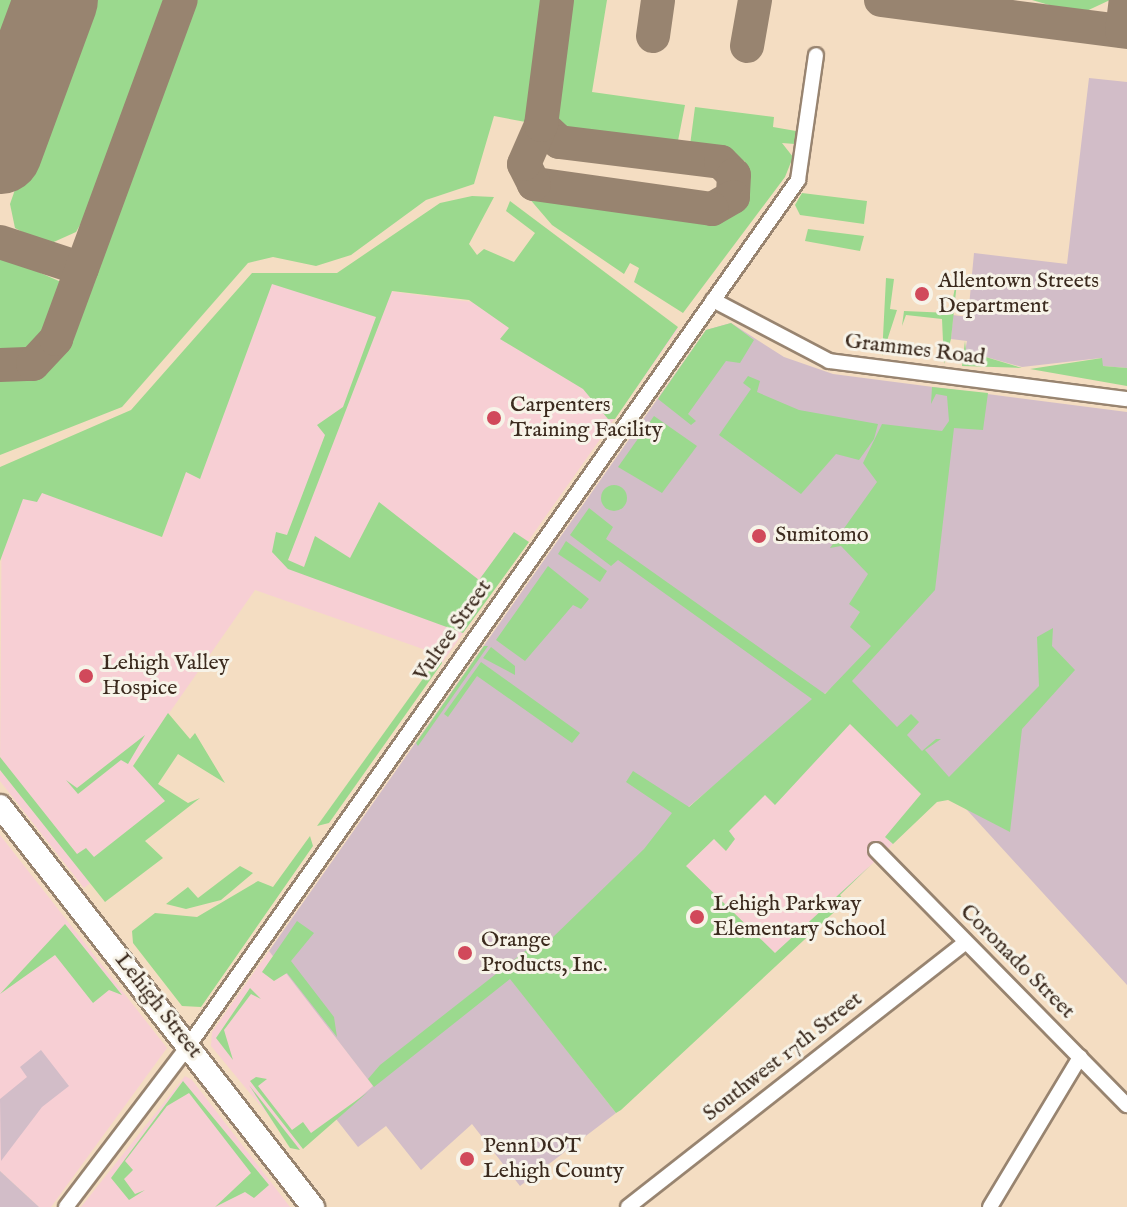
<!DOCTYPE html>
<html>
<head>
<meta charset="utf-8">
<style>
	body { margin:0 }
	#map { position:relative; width:1127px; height:1207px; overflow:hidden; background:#f4ddc2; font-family:"IM FELL English",serif }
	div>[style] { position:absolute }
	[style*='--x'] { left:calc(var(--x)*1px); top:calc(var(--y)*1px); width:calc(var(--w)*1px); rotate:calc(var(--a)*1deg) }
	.built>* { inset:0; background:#f7cfd4 }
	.industrial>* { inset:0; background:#d2bdc8 }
	.green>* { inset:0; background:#9bd98e }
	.round { border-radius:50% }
	.taxiway>* { height:34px; margin:-17px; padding:0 17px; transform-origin:17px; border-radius:17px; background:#988470 }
	.runway>* { height:84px; margin:-42px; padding:0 42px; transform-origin:42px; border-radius:42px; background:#988470 }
	.roads { filter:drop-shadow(2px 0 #988470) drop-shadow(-2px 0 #988470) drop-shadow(0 2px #988470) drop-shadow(0 -2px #988470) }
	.street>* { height:14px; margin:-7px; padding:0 7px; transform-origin:7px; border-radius:7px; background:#fff }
	.primary>* { height:22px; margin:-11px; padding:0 11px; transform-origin:11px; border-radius:11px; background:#fff }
	.dots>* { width:22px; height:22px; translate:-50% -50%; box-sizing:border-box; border:4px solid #f7f3e8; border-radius:50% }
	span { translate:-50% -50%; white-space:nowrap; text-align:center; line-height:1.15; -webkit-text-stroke:6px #f7f3e8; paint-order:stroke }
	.poi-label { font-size:22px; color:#3b2a1e }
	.left { translate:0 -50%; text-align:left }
	.street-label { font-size:22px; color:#3b2a1e }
</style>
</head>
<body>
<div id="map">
	<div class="built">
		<div style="clip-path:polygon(258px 274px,678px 329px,442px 663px,440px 655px,255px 590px,133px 765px,188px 806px,84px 888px,0 781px,2px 476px,162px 537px)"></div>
		<div style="clip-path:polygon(835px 685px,944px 794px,616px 1113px,687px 808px)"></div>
		<div style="clip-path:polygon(0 835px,167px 1048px,51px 1207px,39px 1207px,0 1171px)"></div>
		<div style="clip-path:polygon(269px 951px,374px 1087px,297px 1150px,211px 1046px,212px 1032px)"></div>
		<div style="clip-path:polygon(185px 1076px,192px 1080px,290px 1207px,81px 1207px)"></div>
	</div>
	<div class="industrial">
		<div style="clip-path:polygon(1089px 78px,1127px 82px,1127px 368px,1102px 366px,1101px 358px,1022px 367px,965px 351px,967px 341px,951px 339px,953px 315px,968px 317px,974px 253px,1067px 264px)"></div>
		<div style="clip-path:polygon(731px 323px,784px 357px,833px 374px,1127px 412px,1127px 985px,957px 799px,835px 685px,687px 808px,511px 979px,616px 1113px,520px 1186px,472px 1124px,421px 1170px,386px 1126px,358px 1147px,336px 1119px,373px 1086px,269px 951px,706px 330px)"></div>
		<div style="clip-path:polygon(41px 1050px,69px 1086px,42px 1107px,1px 1161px,0 1099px,27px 1077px,20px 1067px)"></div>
		<div style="clip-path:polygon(0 1171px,39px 1207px,0 1207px)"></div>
	</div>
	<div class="green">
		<div style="clip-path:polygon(0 0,35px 0,0 95px)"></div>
		<div style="clip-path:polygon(81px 0,167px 0,93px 202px,76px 232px,47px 245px,15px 228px,10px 204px)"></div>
		<div style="clip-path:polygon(192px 0,548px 0,531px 123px,494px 116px,474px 184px,426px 200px,351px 255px,316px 266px,273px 257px,248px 263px,122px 407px,0 455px,0 377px,39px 373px,64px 347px)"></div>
		<div style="clip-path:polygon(564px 0,607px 0,592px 92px,685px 105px,676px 151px,571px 139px,557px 129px,550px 110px)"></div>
		<div style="clip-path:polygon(1032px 0,1110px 0,1080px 14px)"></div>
		<div style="clip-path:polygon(695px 107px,774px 117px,773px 127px,796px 131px,795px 144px,782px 143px,793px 157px,785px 177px,683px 313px,634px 282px,639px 268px,630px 263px,624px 274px,552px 225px,528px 197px,530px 191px,729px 212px,739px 202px,745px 161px,689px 153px)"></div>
		<div style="clip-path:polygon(802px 193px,867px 201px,864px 224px,800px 215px,795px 205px)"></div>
		<div style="clip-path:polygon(472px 196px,494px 197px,469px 244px,477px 255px,484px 249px,514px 262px,535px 233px,506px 211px,510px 201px,678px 327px,615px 419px,608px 419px,583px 389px,500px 339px,509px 328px,469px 300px,392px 291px,288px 560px,304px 567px,315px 536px,350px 558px,379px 502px,479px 580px,514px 532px,529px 542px,463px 633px,288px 569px,272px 552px,276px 532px,287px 535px,325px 435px,317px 425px,343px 407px,376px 317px,272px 284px,200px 479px,186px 472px,162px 537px,42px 493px,37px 502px,23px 499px,0 561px,0 467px,131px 410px,252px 273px,337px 273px,440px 203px)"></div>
		<div style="clip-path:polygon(808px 229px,864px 236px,860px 251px,805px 241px)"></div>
		<div style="clip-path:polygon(0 255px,61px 282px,43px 335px,19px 355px,0 352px)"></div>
		<div style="clip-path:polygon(958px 272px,951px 339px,944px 364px,942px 319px,906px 315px,902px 326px,904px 311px,950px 313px)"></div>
		<div style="clip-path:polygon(886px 278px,894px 279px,890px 309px,897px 310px,882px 356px)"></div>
		<div style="clip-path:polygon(731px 323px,754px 340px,740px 363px,726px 361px,688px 414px,696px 421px,691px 425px,658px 399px,706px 330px)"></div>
		<div style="clip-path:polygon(965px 341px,966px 351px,1022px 368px,962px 366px)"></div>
		<div style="clip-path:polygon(1102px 358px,1103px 366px,1127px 368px,1127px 386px,1030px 369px)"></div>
		<div style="clip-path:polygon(748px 376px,760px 381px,757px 392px,799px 410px,878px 424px,874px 439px,859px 460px,836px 454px,801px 494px,719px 435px,751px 389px,743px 383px)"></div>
		<div style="clip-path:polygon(932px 387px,988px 393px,983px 430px,954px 428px,935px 590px,852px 681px,897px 727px,911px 714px,919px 722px,907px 735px,922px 751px,936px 739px,941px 739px,925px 750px,949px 777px,1039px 686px,1037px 637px,1053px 628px,1052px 646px,1075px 670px,1022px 729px,1010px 832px,948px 800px,937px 802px,893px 844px,885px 837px,921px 794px,850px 724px,775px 805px,765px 795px,729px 831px,735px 839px,726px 851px,714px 839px,686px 866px,775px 953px,872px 864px,840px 895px,845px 902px,621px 1110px,616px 1113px,510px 979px,374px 1087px,368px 1079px,380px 1065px,547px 934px,552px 938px,644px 849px,672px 813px,626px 782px,633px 771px,689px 807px,812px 699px,618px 560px,611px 566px,570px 535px,589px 508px,613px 527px,606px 539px,825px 694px,871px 646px,850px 627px,860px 612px,849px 604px,868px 574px,841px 546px,830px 548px,877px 482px,863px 463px,882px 424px,942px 431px,949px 421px,947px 396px,936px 394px,931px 404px)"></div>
		<div style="clip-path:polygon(654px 416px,697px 446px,662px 493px,618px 467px)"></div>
		<div class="round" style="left:601px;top:485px;width:26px;height:26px"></div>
		<div style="clip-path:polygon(566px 541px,607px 571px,600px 582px,558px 554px)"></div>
		<div style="clip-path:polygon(548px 566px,589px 599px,581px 609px,573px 605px,525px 661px,496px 640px)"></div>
		<div style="clip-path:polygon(484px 646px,488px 646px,418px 746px,416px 743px)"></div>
		<div style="clip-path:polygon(491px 647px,515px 666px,515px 675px,483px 658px)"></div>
		<div style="clip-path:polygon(440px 655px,442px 663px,329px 823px,317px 826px)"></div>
		<div style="clip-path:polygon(481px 662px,580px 733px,572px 743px,477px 676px,448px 717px,444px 714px)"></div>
		<div style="clip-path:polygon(168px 713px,190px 739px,195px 733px,225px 783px,178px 754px,158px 784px,188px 803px,200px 798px,145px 841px,163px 858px,105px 902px,0 770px,0 757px,77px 854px,86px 848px,94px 857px,165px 801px,133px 766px)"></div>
		<div style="clip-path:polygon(145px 735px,128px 764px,121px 760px,78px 794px,66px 780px,77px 788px)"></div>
		<div style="clip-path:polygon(310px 836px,313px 846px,201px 1007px,182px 1006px,133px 943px,132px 931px,155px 913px,197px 917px,258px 881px,273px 887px)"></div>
		<div style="clip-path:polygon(240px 866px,253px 873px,221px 900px,186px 909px,166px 904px,188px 887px,198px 898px)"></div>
		<div style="clip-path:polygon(297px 921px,314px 933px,291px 961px,334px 1017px,337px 1037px,287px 973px,274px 981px,262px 972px)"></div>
		<div style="clip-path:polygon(65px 924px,122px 995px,109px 990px,93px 1003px,55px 955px,0 994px)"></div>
		<div style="clip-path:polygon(250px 988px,261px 999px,251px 994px,224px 1030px,233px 1060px,216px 1038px)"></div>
		<div style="clip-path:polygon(256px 1077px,267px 1079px,258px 1086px,292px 1130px,303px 1122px,311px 1133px,368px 1092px,303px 1149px,250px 1081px)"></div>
		<div style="clip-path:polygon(183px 1081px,269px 1185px,254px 1198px,245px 1192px,215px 1207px,251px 1173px,189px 1093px,167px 1106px,125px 1161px,133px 1170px,124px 1179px,135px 1194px,145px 1190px,129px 1200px,111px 1178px)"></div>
		<div style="clip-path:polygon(249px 1085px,300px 1150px,290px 1148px)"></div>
	</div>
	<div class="taxiway">
		<div style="--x:881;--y:0;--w:248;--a:7.4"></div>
		<div style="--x:1122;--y:31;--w:31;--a:-83"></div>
		<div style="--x:653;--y:36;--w:36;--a:-82"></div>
		<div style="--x:747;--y:46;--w:47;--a:-80.1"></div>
		<div style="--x:541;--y:125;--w:25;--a:43"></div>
		<div style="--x:559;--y:142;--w:163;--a:7"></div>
		<div style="--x:721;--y:162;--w:18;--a:45"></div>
		<div style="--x:734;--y:175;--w:22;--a:93"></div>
		<div style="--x:733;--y:197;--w:24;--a:150"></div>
		<div style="--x:712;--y:209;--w:180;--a:-172"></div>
		<div style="--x:534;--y:184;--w:22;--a:-117"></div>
		<div style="--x:524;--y:164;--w:43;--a:-66.4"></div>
		<div style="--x:541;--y:125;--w:126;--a:-82.7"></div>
		<div style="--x:0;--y:242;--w:86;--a:18.2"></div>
		<div style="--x:0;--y:365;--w:33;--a:-2"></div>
		<div style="--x:33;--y:364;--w:34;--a:-47"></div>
		<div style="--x:56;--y:339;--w:361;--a:-69.8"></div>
	</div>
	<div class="runway">
		<div style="--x:0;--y:152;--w:162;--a:-69.8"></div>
	</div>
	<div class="roads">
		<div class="street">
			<div style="--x:713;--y:300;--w:131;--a:27.7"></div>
			<div style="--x:829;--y:361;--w:300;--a:7.3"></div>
			<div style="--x:876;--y:850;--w:358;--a:45.5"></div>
			<div style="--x:66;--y:1207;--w:203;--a:-52.8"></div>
			<div style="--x:189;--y:1045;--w:1058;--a:-54.85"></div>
			<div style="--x:798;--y:180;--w:126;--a:-81.8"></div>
			<div style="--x:628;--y:1207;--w:429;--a:-38.1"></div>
			<div style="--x:990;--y:1207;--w:175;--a:-59"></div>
		</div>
		<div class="primary">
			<div style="--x:0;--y:806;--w:509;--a:52.03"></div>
		</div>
	</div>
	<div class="dots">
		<div style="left:922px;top:294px;background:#d1495b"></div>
		<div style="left:494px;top:418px;background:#d1495b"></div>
		<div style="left:759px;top:536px;background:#d1495b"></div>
		<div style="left:86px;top:676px;background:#d1495b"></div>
		<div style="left:697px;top:917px;background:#d1495b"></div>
		<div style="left:465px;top:953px;background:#d1495b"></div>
		<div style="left:467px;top:1159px;background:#d1495b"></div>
	</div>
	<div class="poi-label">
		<span class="left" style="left:938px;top:294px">Allentown Streets<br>Department</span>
		<span class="left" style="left:510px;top:418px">Carpenters<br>Training Facility</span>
		<span class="left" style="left:775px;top:536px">Sumitomo</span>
		<span class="left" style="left:102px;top:676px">Lehigh Valley<br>Hospice</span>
		<span class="left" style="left:713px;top:917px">Lehigh Parkway<br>Elementary School</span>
		<span class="left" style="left:481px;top:953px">Orange<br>Products, Inc.</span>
		<span class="left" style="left:483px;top:1159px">PennDOT<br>Lehigh County</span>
	</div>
	<div class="street-label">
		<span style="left:915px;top:350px;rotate:7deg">Grammes Road</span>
		<span style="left:453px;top:631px;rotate:-55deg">Vultee Street</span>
		<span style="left:1017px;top:962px;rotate:45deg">Coronado Street</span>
		<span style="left:158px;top:1006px;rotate:52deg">Lehigh Street</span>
		<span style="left:783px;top:1057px;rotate:-38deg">Southwest 17th Street</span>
	</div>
</div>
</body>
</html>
